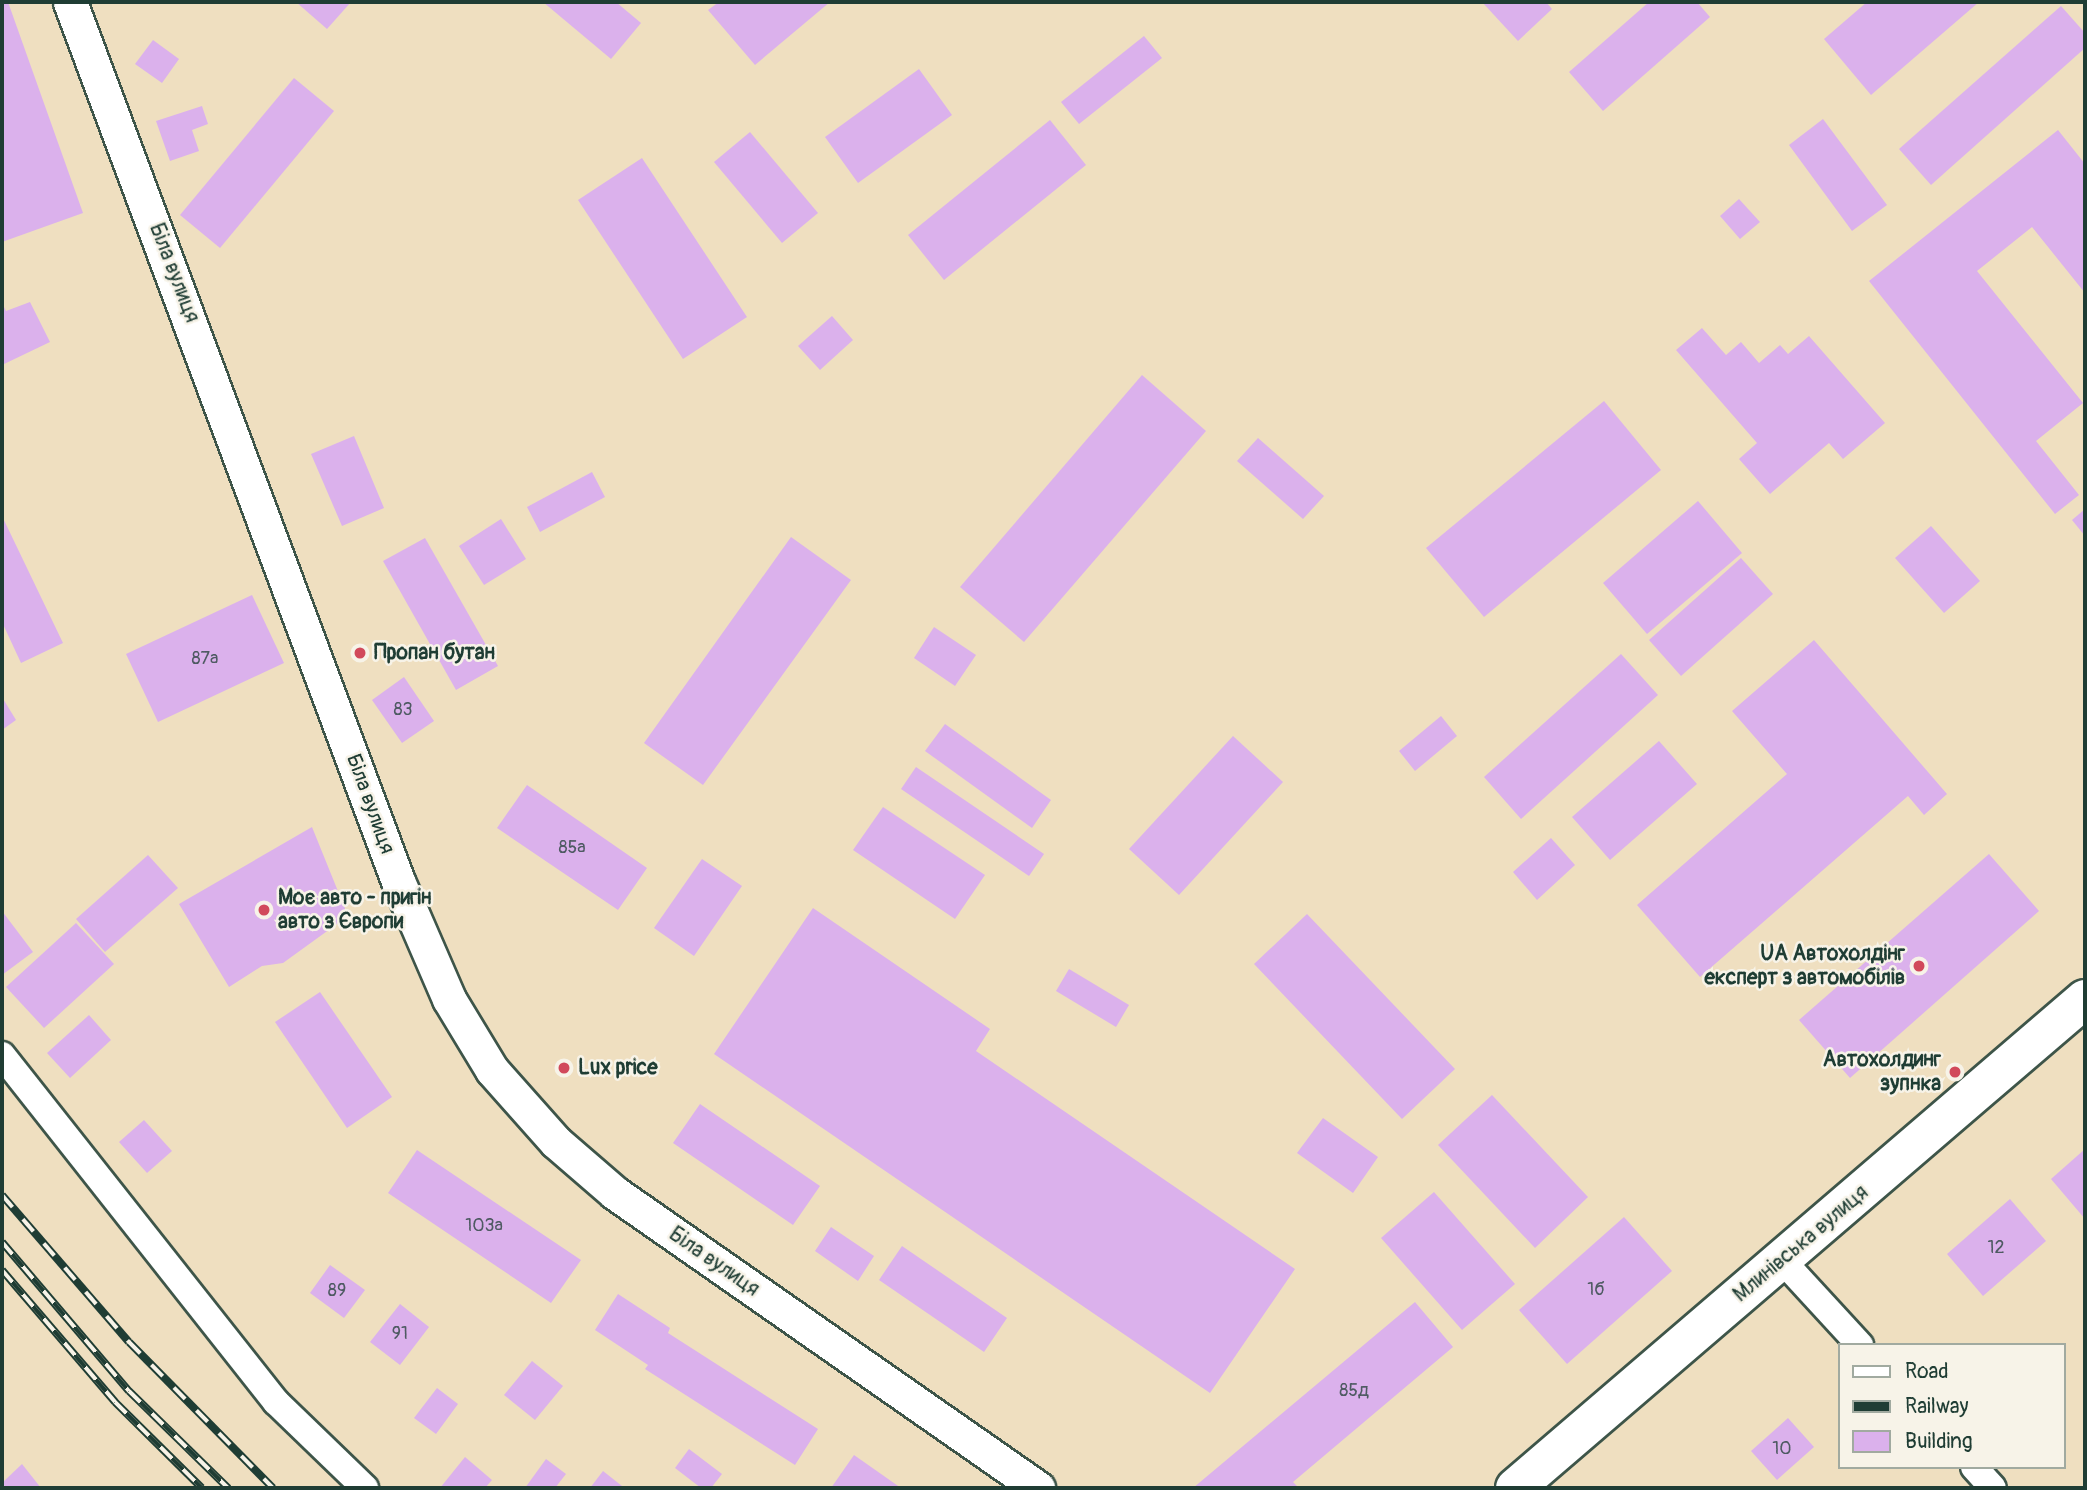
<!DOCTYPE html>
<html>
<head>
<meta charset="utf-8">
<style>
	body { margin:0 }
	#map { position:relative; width:2087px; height:1490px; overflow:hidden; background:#efdfc0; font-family:Pangolin,sans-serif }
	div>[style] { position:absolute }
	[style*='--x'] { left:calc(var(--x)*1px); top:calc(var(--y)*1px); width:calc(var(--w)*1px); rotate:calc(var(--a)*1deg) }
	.building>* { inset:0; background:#dbb1ec }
	.roads { filter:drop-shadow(2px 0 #3e5549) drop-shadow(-2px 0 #3e5549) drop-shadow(0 2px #3e5549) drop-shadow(0 -2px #3e5549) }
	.minor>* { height:26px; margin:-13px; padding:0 13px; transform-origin:13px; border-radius:13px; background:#fff }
	.tertiary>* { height:33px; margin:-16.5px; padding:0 16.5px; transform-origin:16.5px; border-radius:16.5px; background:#fff }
	.secondary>* { height:38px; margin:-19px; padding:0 19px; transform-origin:19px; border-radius:19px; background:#fff }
	.rail>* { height:8px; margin-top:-4px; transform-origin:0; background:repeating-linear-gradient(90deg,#f7f3e8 0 16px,#1f3d34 0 32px); box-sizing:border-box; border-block:2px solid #1f3d34 }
	.dots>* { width:19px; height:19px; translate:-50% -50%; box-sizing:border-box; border:4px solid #f7f3e8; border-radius:50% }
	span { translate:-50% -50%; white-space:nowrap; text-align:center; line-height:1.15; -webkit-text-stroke:5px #f7f3e8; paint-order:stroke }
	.number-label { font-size:18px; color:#4e5a62 }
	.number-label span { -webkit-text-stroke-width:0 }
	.street-label { font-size:21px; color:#1f3d34 }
	.poi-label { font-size:21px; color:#1f3d34; font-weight:700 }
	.left { translate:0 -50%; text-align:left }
	.right { translate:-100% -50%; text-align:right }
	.frame { position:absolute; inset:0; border:4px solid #1f3d34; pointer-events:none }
	.legend { position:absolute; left:1838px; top:1343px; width:228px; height:126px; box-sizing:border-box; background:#f7f3e8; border:2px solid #a1aaa0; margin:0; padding:9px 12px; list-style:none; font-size:21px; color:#1f3d34 }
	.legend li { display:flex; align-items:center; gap:14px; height:35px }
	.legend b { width:35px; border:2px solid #a1aaa0 }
</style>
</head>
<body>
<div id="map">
	<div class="building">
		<div style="clip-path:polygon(2px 2px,8px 2px,83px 213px,2px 242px)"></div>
		<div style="clip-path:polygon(296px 2px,351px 2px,327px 29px)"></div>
		<div style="clip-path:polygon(543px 2px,616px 2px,641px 23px,611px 59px)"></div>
		<div style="clip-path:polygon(719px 2px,830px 2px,755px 65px,708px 10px)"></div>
		<div style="clip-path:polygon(1482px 2px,1546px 2px,1552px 9px,1518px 41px)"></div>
		<div style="clip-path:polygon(1649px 2px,1697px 2px,1710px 17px,1603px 111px,1569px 72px)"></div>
		<div style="clip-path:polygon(1867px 2px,1979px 2px,1871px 95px,1824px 39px)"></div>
		<div style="clip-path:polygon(2061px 6px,2085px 33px,2085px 48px,1931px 185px,1899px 149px)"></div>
		<div style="clip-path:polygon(1144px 36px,1162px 58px,1079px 124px,1061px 102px)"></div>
		<div style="clip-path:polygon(153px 40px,179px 59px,162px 83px,135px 64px)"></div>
		<div style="clip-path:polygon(919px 69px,952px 115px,858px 183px,825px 137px)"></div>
		<div style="clip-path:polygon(294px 78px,334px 111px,220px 248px,180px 215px)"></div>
		<div style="clip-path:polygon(202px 106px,208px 124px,192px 130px,199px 151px,170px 161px,156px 121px)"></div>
		<div style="clip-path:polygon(1823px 119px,1887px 205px,1852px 231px,1789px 145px)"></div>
		<div style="clip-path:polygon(1050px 120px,1086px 165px,944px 280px,908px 235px)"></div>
		<div style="clip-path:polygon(2058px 130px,2085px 164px,2085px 293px,2032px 227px,1977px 271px,2083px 403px,2036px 441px,2079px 495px,2055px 514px,1869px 281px)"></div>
		<div style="clip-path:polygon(750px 132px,818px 213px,782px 243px,714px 162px)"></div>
		<div style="clip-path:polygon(642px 158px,747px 317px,683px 359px,578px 200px)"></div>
		<div style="clip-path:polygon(1739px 199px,1760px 222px,1740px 239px,1720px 216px)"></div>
		<div style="clip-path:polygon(30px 302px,50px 342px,2px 365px,2px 303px,6px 311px)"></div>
		<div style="clip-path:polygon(832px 316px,853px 340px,820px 370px,798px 346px)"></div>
		<div style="clip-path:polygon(1702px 328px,1726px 355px,1741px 342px,1759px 363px,1780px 345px,1788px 354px,1809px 336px,1885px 423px,1843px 459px,1829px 443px,1770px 494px,1739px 459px,1757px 443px,1676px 350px)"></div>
		<div style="clip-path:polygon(1142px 375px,1206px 431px,1024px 642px,960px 587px)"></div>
		<div style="clip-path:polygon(1604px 401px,1661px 470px,1484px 617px,1426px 548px)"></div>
		<div style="clip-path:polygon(354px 436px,384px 508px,342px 526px,311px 454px)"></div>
		<div style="clip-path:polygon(1258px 438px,1324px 496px,1303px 519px,1237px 461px)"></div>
		<div style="clip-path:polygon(592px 472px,605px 497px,540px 532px,527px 507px)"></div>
		<div style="clip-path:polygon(1698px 501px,1742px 553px,1647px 634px,1603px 583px)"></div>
		<div style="clip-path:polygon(2085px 509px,2085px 536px,2072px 520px)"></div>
		<div style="clip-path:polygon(2px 516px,63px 643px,21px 663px,2px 622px)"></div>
		<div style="clip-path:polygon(501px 519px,526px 559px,484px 585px,459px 546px)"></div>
		<div style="clip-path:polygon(1931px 526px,1980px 581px,1944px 613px,1895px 558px)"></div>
		<div style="clip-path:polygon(791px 537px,851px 580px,703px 785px,644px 743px)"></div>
		<div style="clip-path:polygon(425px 538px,498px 666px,456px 690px,383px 561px)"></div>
		<div style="clip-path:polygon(1741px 558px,1773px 594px,1681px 676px,1649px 640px)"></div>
		<div style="clip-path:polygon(252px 595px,284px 663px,158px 722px,126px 654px)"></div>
		<div style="clip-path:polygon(934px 627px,976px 655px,955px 686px,914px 658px)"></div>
		<div style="clip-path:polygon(1814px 640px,1947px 794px,1924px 815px,1908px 796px,1700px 977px,1637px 905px,1787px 774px,1732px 711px)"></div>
		<div style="clip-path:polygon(1621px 654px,1658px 695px,1521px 819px,1484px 777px)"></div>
		<div style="clip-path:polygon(404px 677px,434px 721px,402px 743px,372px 700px)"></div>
		<div style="clip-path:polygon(2px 697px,16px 720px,2px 730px)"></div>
		<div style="clip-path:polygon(1441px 716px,1457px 736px,1415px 771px,1399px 751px)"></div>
		<div style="clip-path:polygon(945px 724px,1051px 800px,1032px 828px,925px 751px)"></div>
		<div style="clip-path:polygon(1233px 736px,1283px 782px,1179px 895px,1129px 849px)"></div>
		<div style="clip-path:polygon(1659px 741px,1697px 784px,1610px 860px,1572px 817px)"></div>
		<div style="clip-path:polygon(916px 767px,1044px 854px,1029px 876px,901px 789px)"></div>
		<div style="clip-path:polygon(527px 785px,647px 868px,618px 910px,497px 828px)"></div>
		<div style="clip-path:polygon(883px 807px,985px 875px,955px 919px,853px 850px)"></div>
		<div style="clip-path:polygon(312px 827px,348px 916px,283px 963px,262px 966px,229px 987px,179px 904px)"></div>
		<div style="clip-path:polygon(1551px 838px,1575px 865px,1537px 900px,1513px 872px)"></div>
		<div style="clip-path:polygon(1989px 854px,2039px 911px,1850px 1078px,1799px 1020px)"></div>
		<div style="clip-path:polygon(148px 855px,178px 888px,105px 952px,76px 919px)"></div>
		<div style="clip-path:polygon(702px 859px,742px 886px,694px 956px,654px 928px)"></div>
		<div style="clip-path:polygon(813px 908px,990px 1029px,976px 1051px,1295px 1269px,1210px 1393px,714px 1054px)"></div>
		<div style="clip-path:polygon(2px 911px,33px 952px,2px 975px)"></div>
		<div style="clip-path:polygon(1307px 914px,1455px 1069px,1402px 1119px,1254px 964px)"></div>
		<div style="clip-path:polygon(76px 923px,114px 964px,44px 1028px,6px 987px)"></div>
		<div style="clip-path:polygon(1069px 969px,1129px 1005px,1116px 1027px,1056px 991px)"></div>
		<div style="clip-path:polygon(320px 992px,392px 1097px,347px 1128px,275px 1022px)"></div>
		<div style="clip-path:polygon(89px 1015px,111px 1040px,70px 1078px,47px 1053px)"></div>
		<div style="clip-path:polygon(1492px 1095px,1588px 1197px,1535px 1248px,1438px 1145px)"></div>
		<div style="clip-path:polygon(700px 1104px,820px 1186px,793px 1225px,673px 1143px)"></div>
		<div style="clip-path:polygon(1323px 1118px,1378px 1157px,1353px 1193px,1297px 1153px)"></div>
		<div style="clip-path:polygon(144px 1120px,172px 1151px,147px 1173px,119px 1142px)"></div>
		<div style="clip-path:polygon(2085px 1149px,2085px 1219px,2051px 1179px)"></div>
		<div style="clip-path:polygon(417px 1150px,581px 1260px,551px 1303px,388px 1193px)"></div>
		<div style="clip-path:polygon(1434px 1192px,1515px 1284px,1462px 1330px,1381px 1238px)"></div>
		<div style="clip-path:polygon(2010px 1199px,2046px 1241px,1983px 1296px,1947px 1254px)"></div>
		<div style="clip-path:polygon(1624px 1217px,1672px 1271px,1567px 1364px,1519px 1310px)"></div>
		<div style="clip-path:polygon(831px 1227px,874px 1256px,858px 1281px,815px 1251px)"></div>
		<div style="clip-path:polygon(902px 1246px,1007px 1318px,984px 1352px,879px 1280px)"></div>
		<div style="clip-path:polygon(330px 1265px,365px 1290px,344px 1318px,310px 1293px)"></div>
		<div style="clip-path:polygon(618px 1294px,670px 1328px,668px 1333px,818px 1429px,795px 1465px,645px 1369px,648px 1365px,595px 1330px)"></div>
		<div style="clip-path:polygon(1415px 1302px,1453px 1347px,1293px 1482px,1299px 1488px,1193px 1488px)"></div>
		<div style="clip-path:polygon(400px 1304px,429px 1327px,400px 1365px,370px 1342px)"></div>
		<div style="clip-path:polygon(532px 1361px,563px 1386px,535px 1420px,504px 1395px)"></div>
		<div style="clip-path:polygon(437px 1388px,458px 1404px,436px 1434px,414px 1418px)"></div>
		<div style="clip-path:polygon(1788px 1418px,1814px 1447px,1777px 1480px,1751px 1451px)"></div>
		<div style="clip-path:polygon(689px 1449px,722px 1474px,711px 1488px,701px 1488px,675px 1468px)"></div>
		<div style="clip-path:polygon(854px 1455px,901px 1488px,831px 1488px)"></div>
		<div style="clip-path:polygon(465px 1457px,492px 1480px,485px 1488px,440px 1488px)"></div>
		<div style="clip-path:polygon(546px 1459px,566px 1474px,555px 1488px,525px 1488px)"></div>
		<div style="clip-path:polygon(22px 1464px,41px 1488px,6px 1488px,2px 1483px)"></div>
		<div style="clip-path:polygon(603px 1471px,622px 1486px,620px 1488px,590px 1488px)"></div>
	</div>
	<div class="roads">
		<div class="minor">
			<div style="--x:2;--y:1055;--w:442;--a:51.7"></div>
			<div style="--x:276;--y:1402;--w:124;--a:44"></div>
			<div style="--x:1781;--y:1259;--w:117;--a:47.4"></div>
			<div style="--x:1974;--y:1467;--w:28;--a:48"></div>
		</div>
		<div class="tertiary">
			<div style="--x:70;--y:2;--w:938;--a:69.54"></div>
			<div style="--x:398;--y:881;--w:129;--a:66.6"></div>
			<div style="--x:449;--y:999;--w:83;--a:58.8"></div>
			<div style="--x:492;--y:1070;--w:96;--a:48.4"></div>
			<div style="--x:556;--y:1142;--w:78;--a:40.8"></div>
			<div style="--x:615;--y:1193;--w:516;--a:34.89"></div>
		</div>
		<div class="secondary">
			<div style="--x:1515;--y:1488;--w:751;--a:-40.63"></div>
		</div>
	</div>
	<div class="rail">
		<div style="--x:2;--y:1195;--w:194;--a:49.2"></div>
		<div style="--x:129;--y:1342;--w:205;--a:45.4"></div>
		<div style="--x:2;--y:1242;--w:196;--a:49.6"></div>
		<div style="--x:129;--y:1391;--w:139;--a:44.4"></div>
		<div style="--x:2;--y:1270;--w:174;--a:49.4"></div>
		<div style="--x:115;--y:1402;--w:122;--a:44.7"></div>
	</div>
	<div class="dots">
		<div style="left:360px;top:653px;background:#d1495b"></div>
		<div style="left:264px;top:910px;background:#d1495b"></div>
		<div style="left:1919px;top:966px;background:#d1495b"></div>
		<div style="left:564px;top:1068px;background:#d1495b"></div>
		<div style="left:1955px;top:1072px;background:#d1495b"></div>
	</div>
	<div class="number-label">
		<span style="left:205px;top:659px">87а</span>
		<span style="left:403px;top:710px">83</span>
		<span style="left:572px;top:848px">85а</span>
		<span style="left:484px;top:1226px">103а</span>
		<span style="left:1996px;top:1248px">12</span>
		<span style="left:1596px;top:1290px">1б</span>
		<span style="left:337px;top:1291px">89</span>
		<span style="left:400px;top:1334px">91</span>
		<span style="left:1354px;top:1391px">85д</span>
		<span style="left:1782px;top:1449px">10</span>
	</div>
	<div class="street-label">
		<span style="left:174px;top:273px;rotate:69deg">Біла вулиця</span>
		<span style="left:370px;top:804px;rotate:70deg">Біла вулиця</span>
		<span style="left:1801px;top:1244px;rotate:-40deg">Млинівська вулиця</span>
		<span style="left:714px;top:1262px;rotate:35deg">Біла вулиця</span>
	</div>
	<div class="poi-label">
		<span class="left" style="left:374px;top:653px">Пропан бутан</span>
		<span class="left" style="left:278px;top:910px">Моє авто - пригін<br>авто з Європи</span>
		<span class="right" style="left:1905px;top:966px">UA Автохолдінг<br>експерт з автомобілів</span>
		<span class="right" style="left:1941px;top:1072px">Автохолдинг<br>зупнка</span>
		<span class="left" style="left:578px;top:1068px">Lux price</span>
	</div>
	<div class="frame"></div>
	<ul class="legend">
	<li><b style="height:9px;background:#fff"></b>Road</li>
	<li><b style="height:9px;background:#1f3d34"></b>Railway</li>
	<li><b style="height:19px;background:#dbb1ec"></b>Building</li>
	</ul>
</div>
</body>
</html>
